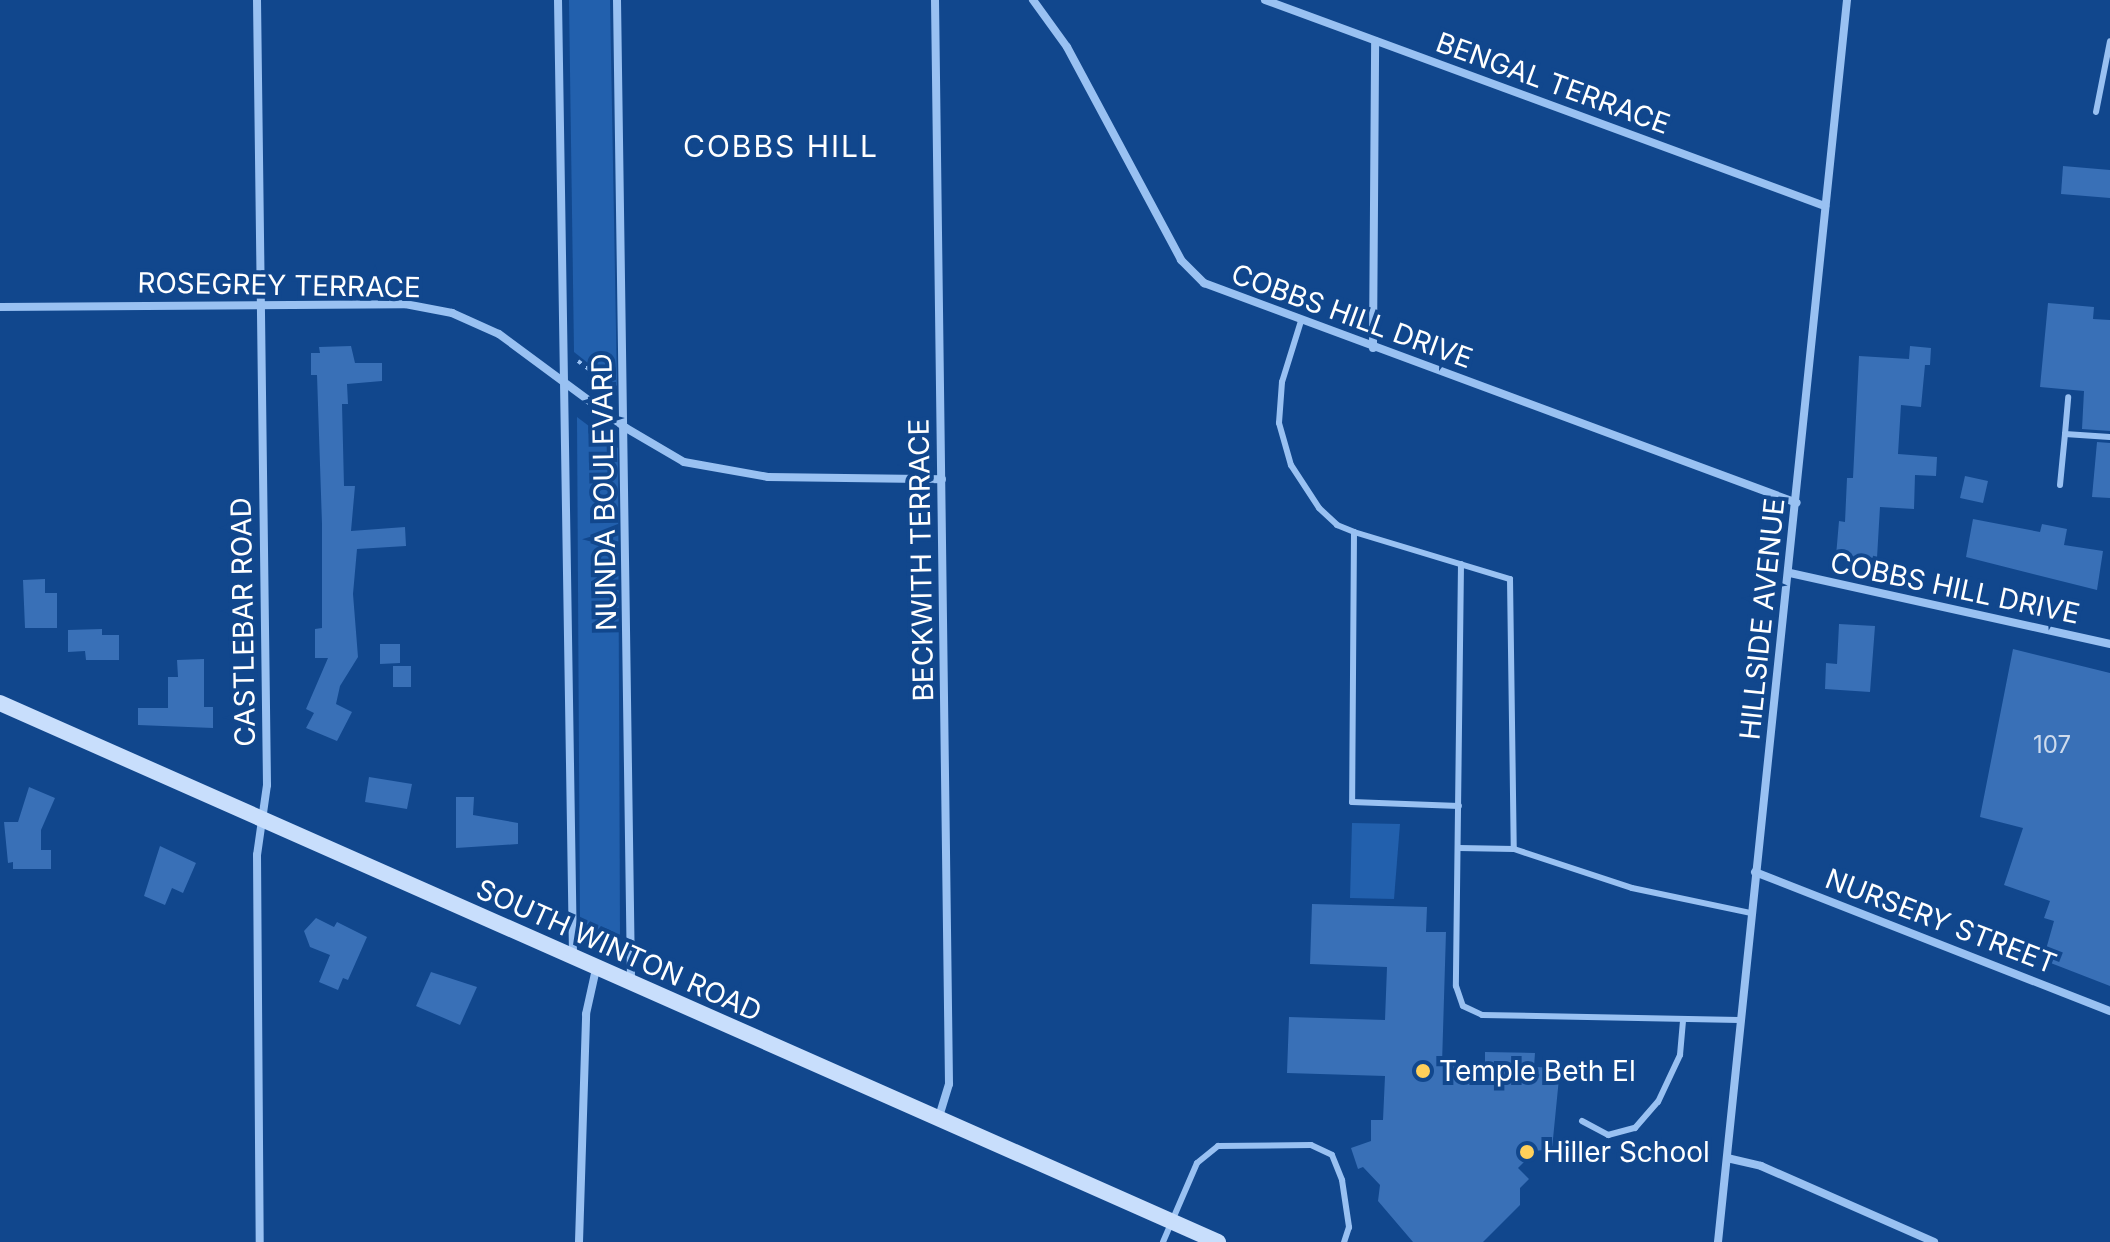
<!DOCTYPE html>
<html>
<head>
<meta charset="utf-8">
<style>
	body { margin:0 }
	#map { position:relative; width:2110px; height:1242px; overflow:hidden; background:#11478d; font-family:Inter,sans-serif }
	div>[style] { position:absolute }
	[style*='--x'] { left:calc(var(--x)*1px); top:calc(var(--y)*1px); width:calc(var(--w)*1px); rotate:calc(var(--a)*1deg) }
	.green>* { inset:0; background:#2260ad }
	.building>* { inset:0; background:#3970b7 }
	.path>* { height:4px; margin-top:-2px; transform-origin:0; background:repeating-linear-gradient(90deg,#99c1f2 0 4px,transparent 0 10px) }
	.service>* { height:6px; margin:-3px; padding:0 3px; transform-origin:3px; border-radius:3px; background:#99c1f2 }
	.minor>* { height:8px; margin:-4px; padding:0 4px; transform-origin:4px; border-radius:4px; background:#99c1f2 }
	.secondary>* { height:16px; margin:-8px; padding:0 8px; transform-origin:8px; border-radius:8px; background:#c8defc }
	.dots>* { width:22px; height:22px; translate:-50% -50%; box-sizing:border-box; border:4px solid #11478d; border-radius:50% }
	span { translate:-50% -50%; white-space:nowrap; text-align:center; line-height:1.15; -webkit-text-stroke:8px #11478d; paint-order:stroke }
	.number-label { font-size:24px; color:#cedbed }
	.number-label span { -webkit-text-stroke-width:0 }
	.street-label { font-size:28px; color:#fff }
	.poi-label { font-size:28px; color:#fff }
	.left { translate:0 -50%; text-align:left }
	.neighbourhood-label { font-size:30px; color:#fff; letter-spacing:2px }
</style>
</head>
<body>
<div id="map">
	<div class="green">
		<div style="clip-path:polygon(569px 0,610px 0,617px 386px,574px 352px)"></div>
		<div style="clip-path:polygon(577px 417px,618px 448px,620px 944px,580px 925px)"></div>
		<div style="clip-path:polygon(1352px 823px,1400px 824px,1394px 899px,1350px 898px)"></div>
	</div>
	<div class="building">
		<div style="clip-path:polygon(2063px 166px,2110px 170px,2110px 198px,2061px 194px)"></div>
		<div style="clip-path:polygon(2048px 303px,2094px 307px,2093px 319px,2110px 320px,2110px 431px,2082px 429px,2084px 391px,2040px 387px)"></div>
		<div style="clip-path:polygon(351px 346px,355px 363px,382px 363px,382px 381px,347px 384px,348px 404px,342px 404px,344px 486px,355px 486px,351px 531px,405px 527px,406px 546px,357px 549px,353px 594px,358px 657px,340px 686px,336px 704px,352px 712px,337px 741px,306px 728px,314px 713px,306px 709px,328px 658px,315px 658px,315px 629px,322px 628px,322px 524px,317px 375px,311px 375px,311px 353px,320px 353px,319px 347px)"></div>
		<div style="clip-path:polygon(1910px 346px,1931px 348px,1930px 365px,1925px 365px,1921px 407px,1901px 405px,1898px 454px,1937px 457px,1936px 476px,1915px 475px,1914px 509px,1880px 507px,1877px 558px,1836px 556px,1839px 521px,1845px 522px,1847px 478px,1853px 478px,1859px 356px,1909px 359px)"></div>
		<div style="clip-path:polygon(2097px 442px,2110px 443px,2110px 498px,2092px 497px)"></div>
		<div style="clip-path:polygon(1965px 476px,1988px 481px,1983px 503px,1960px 498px)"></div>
		<div style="clip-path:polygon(1973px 519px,2040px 532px,2042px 524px,2067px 529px,2064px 545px,2103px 551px,2097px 590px,1966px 557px)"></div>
		<div style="clip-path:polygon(45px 579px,45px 593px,57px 593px,57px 628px,25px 628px,23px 580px)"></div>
		<div style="clip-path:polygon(1839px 624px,1875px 626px,1870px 692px,1825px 689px,1826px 663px,1837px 664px)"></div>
		<div style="clip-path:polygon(102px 629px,102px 635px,119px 635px,119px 660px,86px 660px,85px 651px,68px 652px,68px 630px)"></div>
		<div style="clip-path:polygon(380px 644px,400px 644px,400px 663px,380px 664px)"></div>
		<div style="clip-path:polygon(2013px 649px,2110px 673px,2110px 986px,2043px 960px,2054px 921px,2044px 918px,2050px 901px,2004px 885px,2023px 828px,1980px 817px)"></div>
		<div style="clip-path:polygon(204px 659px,204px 707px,213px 707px,213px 728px,138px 725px,138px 708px,168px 708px,168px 677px,178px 677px,177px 660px)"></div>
		<div style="clip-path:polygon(393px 666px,411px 666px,411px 687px,393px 687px)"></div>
		<div style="clip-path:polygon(369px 777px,412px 784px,407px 809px,365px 802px)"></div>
		<div style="clip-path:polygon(29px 787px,55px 798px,41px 830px,41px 850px,51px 850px,51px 869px,13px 869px,13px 862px,8px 863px,4px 822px,18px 822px)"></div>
		<div style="clip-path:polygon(456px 797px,474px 797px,473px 815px,518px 823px,518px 844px,456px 848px)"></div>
		<div style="clip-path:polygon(160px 846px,196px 863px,183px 893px,172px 888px,165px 905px,144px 896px)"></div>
		<div style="clip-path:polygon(1312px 904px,1427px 907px,1426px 932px,1446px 932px,1442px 1064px,1485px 1066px,1485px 1052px,1535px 1053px,1534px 1067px,1560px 1068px,1552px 1149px,1535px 1151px,1518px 1168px,1529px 1179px,1520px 1188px,1520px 1205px,1483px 1242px,1413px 1242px,1378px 1201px,1380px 1185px,1363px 1167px,1358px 1169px,1351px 1148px,1371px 1141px,1371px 1120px,1383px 1120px,1385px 1076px,1287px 1073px,1289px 1017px,1385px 1020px,1387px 967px,1310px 964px)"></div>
		<div style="clip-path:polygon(316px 918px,334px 927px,337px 922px,367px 937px,348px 980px,343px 978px,338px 990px,319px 982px,330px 955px,310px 947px,304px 931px)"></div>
		<div style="clip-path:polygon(431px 972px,477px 987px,460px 1025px,416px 1006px)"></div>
	</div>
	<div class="path">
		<div style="--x:578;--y:361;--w:40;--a:37"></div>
	</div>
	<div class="service">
		<div style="--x:2096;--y:112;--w:72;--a:-78.8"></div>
		<div style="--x:1301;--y:321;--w:64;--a:107.3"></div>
		<div style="--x:1282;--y:382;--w:41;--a:94.2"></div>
		<div style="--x:1279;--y:423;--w:44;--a:74.1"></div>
		<div style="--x:1291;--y:465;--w:51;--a:56.9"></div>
		<div style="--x:1319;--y:508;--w:25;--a:43"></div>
		<div style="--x:1337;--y:525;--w:18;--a:22"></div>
		<div style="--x:1354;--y:532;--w:163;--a:16.8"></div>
		<div style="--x:1510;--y:579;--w:270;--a:89.2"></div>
		<div style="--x:2065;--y:434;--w:37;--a:-85"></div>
		<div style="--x:2060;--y:485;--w:51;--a:-84.4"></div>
		<div style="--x:2065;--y:434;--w:45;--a:3.8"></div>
		<div style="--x:1354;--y:532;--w:270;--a:90.4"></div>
		<div style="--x:1352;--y:802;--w:107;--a:2.1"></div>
		<div style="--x:1461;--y:564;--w:422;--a:90.7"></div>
		<div style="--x:1456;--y:986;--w:21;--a:71"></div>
		<div style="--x:1463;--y:1006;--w:21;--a:25"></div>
		<div style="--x:1482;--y:1015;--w:257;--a:1.1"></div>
		<div style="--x:1459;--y:848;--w:55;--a:1"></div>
		<div style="--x:1514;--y:849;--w:124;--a:18.3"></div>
		<div style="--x:1632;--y:888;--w:122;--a:11.9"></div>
		<div style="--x:1582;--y:1121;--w:30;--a:28"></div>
		<div style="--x:1608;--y:1135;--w:28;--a:-15"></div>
		<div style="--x:1635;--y:1128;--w:35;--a:-49"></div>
		<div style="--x:1658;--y:1102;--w:52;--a:-64.9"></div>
		<div style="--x:1680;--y:1055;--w:36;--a:-85"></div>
		<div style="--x:1163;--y:1242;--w:86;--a:-66.7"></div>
		<div style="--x:1197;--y:1163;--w:27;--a:-39"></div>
		<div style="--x:1218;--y:1146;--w:93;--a:-0.6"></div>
		<div style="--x:1311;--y:1145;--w:23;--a:25"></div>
		<div style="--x:1332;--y:1155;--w:27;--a:68"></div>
		<div style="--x:1342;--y:1180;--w:48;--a:81.5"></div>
		<div style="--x:1349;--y:1227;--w:16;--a:108"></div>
	</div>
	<div class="minor">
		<div style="--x:257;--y:0;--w:785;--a:89.27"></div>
		<div style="--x:267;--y:785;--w:71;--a:98.1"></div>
		<div style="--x:257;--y:855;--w:387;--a:89.6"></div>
		<div style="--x:558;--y:0;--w:959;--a:89.1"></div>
		<div style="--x:617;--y:0;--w:983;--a:89.18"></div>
		<div style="--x:935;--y:0;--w:1084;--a:89.26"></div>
		<div style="--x:949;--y:1084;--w:34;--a:107"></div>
		<div style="--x:1033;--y:0;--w:58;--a:54.1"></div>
		<div style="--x:1067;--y:47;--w:242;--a:61.8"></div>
		<div style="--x:1181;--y:260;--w:33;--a:45"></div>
		<div style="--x:1204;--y:283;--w:632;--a:20.35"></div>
		<div style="--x:1265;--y:0;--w:597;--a:20.2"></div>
		<div style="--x:0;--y:307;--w:405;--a:-0.4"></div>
		<div style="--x:405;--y:304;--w:48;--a:10.8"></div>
		<div style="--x:452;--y:313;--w:51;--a:24.1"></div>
		<div style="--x:499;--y:334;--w:158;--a:36.5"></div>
		<div style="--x:626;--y:428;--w:67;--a:30.4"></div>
		<div style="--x:684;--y:462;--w:85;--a:10.1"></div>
		<div style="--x:768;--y:477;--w:174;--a:0.7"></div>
		<div style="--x:1373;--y:348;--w:307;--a:-89.6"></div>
		<div style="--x:1790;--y:573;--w:328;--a:12.5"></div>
		<div style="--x:1755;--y:872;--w:381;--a:21.4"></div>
		<div style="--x:1727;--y:1158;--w:35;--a:13"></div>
		<div style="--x:1761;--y:1166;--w:189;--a:23.7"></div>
		<div style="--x:579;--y:1242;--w:228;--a:-88.2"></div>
		<div style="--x:586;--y:1014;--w:46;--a:-77.5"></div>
		<div style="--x:1718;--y:1242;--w:1249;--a:-84.07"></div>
	</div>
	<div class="secondary">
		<div style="--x:0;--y:703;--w:1332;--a:23.87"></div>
	</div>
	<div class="dots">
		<div style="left:1423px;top:1071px;background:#ffd05a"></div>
		<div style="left:1527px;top:1152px;background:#ffd05a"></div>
	</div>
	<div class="number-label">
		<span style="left:2052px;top:745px">107</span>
	</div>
	<div class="street-label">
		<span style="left:1553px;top:83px;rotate:20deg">BENGAL TERRACE</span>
		<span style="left:279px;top:285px;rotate:1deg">ROSEGREY TERRACE</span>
		<span style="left:1352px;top:316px;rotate:20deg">COBBS HILL DRIVE</span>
		<span style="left:604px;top:492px;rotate:-91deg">NUNDA BOULEVARD</span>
		<span style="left:921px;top:560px;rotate:-91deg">BECKWITH TERRACE</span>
		<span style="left:1955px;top:588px;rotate:12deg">COBBS HILL DRIVE</span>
		<span style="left:1762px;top:619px;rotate:-84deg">HILLSIDE AVENUE</span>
		<span style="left:243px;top:622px;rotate:-91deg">CASTLEBAR ROAD</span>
		<span style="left:1941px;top:921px;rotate:21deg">NURSERY STREET</span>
		<span style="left:619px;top:950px;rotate:24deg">SOUTH WINTON ROAD</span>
	</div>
	<div class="poi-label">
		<span class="left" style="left:1439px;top:1071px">Temple Beth El</span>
		<span class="left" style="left:1543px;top:1152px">Hiller School</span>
	</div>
	<div class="neighbourhood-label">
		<span style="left:781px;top:146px">COBBS HILL</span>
	</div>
</div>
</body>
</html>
